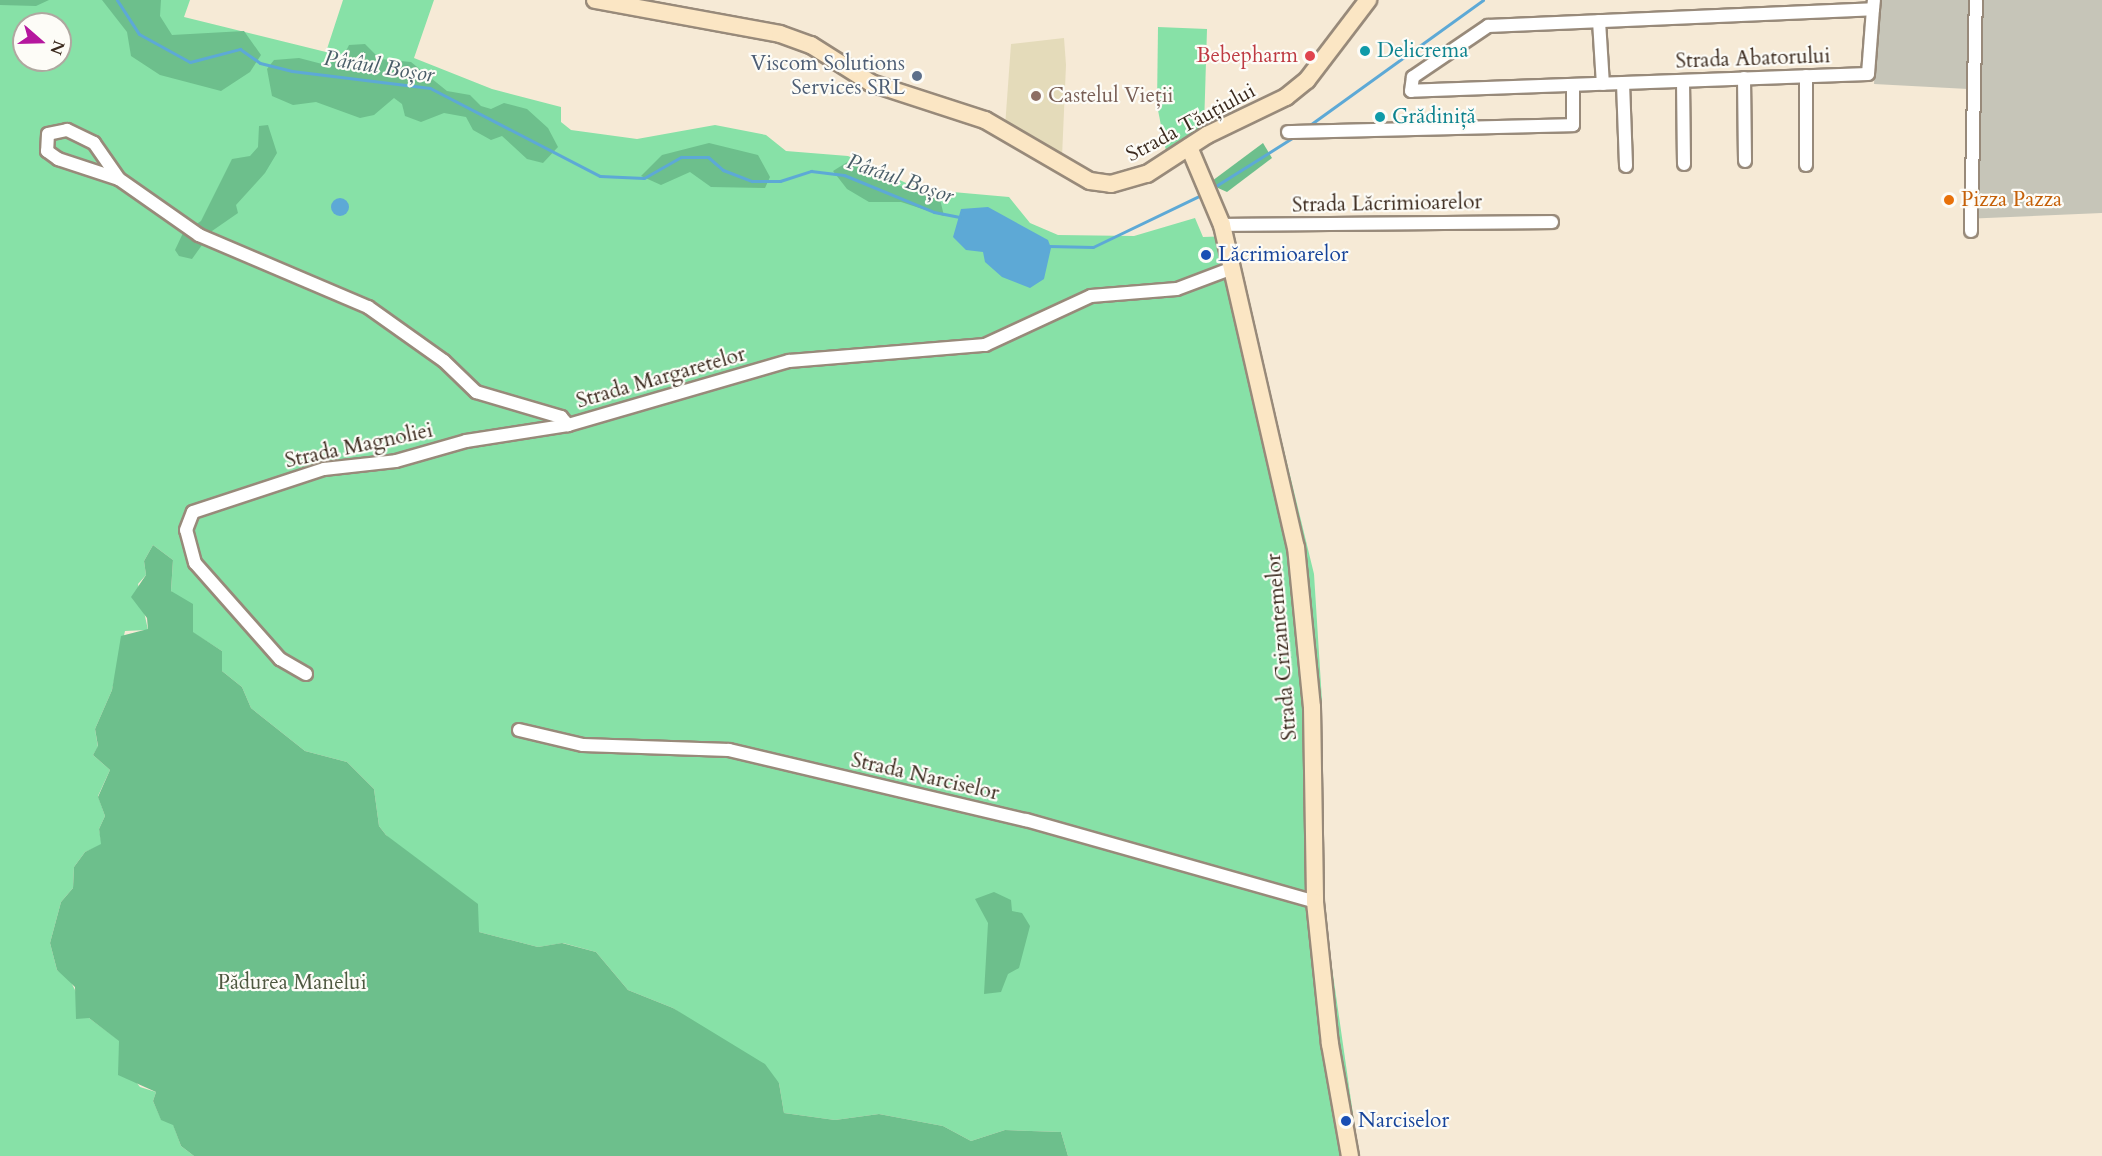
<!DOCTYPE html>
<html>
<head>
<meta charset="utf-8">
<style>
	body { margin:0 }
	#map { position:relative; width:2102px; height:1156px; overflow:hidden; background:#f6ead6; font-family:Cardo,serif }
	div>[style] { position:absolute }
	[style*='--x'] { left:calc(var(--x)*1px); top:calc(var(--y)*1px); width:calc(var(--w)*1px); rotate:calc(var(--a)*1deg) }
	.built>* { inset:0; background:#e4dbba }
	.industrial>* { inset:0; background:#c6c5b8 }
	.green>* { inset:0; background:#87e1a7 }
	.forest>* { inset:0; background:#6dbf8c }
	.water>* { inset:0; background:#5da9d6 }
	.round { border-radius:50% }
	.stream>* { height:3px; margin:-1.5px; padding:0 1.5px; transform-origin:1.5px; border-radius:1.5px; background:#5da9d6 }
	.roads { filter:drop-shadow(2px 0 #988a7a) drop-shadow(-2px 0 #988a7a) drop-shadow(0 2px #988a7a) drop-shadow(0 -2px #988a7a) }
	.street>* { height:12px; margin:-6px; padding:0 6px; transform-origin:6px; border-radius:6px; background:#fff }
	.secondary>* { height:16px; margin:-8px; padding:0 8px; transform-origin:8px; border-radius:8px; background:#fbe6c4 }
	.dots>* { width:16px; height:16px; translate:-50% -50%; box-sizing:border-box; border:3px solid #fdfcf7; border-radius:50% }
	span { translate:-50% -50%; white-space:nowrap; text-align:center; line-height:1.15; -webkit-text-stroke:4.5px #fdfcf7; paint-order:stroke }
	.culture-label { font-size:21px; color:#0d838f }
	.left { translate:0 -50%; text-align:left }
	.health-label { font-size:21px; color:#be3a42 }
	.right { translate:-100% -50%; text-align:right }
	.street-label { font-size:21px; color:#3b2a1e }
	.service-label { font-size:21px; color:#4e5e75 }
	.education-label { font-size:21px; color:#785e54 }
	.food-label { font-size:21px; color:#c56008 }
	.transit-label { font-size:21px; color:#164399 }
	.park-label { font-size:21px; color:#4e5840 }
	.water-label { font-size:22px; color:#495d68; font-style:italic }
	.north { position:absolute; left:12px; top:12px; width:60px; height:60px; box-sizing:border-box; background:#fdfcf7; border:2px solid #afa8a0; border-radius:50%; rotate:110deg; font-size:16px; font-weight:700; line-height:24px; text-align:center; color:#3b2a1e }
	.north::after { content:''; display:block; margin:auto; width:21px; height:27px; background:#b5179e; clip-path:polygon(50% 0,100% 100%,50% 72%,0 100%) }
</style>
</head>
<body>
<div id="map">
	<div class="built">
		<div style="clip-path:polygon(1064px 38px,1066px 65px,1062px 157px,1005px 127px,1011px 44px)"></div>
	</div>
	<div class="industrial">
		<div style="clip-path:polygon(1880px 0,2102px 0,2102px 213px,1963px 219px,1968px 89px,1874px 84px)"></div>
	</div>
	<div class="green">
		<div style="clip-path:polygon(evenodd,0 0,190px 0,184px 17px,326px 52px,343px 0,434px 0,414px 58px,492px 89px,561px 107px,561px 122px,571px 130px,637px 139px,715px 125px,766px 135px,786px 151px,848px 156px,919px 189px,1009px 197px,1030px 223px,1058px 235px,1134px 236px,1195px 218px,1203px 237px,1232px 236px,1314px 574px,1322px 701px,1322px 898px,1359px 1156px,1068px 1156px,1061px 1132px,1005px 1130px,971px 1141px,943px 1126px,879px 1114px,835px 1120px,784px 1113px,779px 1083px,673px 1008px,628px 990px,596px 952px,563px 943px,538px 947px,479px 932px,386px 835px,379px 826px,374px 789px,347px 762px,305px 751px,251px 708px,242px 687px,222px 671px,222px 651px,192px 632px,193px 613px,171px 591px,173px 560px,153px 545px,144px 561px,146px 575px,138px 584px,148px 630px,125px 631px,112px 690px,95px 729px,98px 747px,93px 755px,110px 770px,98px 796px,105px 816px,99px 829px,102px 845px,85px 852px,74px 867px,73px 888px,61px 902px,50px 943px,57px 970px,69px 978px,89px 1018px,120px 1041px,122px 1064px,140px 1087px,156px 1092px,153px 1101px,161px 1119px,173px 1124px,181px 1146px,194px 1156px,0 1156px,0 0,24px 24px,60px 24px,60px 60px,24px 60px,24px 24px)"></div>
		<div style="clip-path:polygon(1158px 27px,1207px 29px,1204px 127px,1166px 151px,1157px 105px)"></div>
	</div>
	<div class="forest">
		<div style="clip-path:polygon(0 0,49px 0,36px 6px,0 5px)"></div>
		<div style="clip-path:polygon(102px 0,161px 0,160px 16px,172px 35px,244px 31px,261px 55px,250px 72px,221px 91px,160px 75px,131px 56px,127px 32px)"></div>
		<div style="clip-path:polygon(365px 44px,380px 59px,411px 62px,447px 91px,470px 95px,481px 106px,491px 109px,504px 103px,527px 109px,548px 128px,558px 147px,543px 163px,527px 159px,502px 136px,491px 140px,473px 130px,466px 117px,444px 113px,421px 122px,405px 116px,402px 104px,394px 98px,374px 115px,360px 118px,316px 102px,293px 105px,272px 96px,267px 69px,274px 60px,299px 58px,326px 65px,343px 57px,349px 45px)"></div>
		<div style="clip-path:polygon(268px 125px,277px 153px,265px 173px,236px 205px,238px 213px,212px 231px,192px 259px,179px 256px,175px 250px,183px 233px,201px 221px,232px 159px,250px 156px,258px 147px,259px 126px)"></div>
		<div style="clip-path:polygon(709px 143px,758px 155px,770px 177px,765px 188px,711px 187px,690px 172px,661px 185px,641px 176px,662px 155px)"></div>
		<div style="clip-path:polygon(1263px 143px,1272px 158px,1227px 192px,1218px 188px,1212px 181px)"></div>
		<div style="clip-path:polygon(849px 161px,876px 170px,891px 183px,940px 199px,944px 216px,901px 202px,869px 202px,847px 189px,833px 171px)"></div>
		<div style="clip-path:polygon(153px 545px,173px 560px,171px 591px,193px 604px,193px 632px,222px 651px,222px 671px,242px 687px,251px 708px,305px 751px,347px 762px,374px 789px,379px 826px,386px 835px,478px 904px,479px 932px,538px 947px,562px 943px,596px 952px,628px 990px,673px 1008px,765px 1064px,779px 1083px,784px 1113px,835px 1120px,879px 1114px,943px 1126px,971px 1141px,1005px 1130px,1061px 1132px,1068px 1156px,194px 1156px,181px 1146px,173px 1125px,161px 1120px,153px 1101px,156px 1092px,118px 1075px,119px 1041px,89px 1018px,76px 1019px,75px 987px,57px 970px,50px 943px,61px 902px,73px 888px,74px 867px,85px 852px,101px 844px,99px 829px,105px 816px,98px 797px,110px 770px,93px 755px,98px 746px,95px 729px,112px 690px,121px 636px,148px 629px,147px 618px,131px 597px,146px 575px,144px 561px)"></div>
		<div style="clip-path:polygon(994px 892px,1011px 900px,1012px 911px,1022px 913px,1030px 926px,1019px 968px,1008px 974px,1001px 992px,984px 994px,988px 923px,975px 899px)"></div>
	</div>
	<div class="water">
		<div class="round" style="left:331px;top:198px;width:18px;height:18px"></div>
		<div style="clip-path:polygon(988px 207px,1048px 240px,1051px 248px,1044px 279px,1030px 288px,1002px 277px,985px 262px,983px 252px,966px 250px,953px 237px,961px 209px)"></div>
	</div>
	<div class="stream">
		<div style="--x:117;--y:0;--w:40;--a:57.1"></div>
		<div style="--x:139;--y:34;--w:58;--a:28.8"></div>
		<div style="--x:190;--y:62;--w:52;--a:-14.6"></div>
		<div style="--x:240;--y:49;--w:24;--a:35"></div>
		<div style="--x:260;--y:63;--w:33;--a:14"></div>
		<div style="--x:292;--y:71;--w:139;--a:7"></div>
		<div style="--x:430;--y:88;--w:191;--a:27.4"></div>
		<div style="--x:600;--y:176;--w:44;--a:2.6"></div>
		<div style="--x:644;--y:178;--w:43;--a:-29.6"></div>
		<div style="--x:681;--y:157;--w:27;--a:0"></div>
		<div style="--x:708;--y:157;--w:20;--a:41"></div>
		<div style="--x:723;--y:170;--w:31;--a:21"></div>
		<div style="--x:752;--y:181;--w:28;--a:0"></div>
		<div style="--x:780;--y:181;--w:33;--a:-18"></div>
		<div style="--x:811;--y:171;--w:33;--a:7"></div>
		<div style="--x:844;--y:175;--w:97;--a:22.3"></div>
		<div style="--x:934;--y:212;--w:26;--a:11"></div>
		<div style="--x:1307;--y:127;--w:217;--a:-35.8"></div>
		<div style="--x:1211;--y:189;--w:99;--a:-32.2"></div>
		<div style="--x:1049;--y:246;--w:44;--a:1.3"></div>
		<div style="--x:1093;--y:247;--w:122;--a:-25.7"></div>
	</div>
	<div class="roads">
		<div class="street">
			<div style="--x:1873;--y:9;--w:65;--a:94.4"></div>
			<div style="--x:1868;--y:74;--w:457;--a:177.9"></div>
			<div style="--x:1411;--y:91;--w:14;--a:-82"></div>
			<div style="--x:1413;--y:77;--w:91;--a:-34.2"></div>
			<div style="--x:1488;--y:26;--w:385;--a:-2.5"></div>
			<div style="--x:1873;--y:9;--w:9;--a:-84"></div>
			<div style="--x:1599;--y:21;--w:63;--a:86.4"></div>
			<div style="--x:1806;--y:76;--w:89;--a:90"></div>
			<div style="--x:1744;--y:78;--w:83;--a:89.3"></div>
			<div style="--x:1683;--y:81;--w:83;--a:89.3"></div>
			<div style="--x:1623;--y:83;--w:83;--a:87.9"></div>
			<div style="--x:1288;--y:132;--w:285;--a:-1.4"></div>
			<div style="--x:1573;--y:125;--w:40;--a:-90"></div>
			<div style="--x:119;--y:179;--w:44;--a:-124.8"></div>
			<div style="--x:94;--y:143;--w:30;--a:-154"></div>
			<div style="--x:67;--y:130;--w:19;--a:168"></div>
			<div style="--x:48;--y:134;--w:17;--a:93"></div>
			<div style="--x:47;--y:151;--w:14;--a:36"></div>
			<div style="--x:58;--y:159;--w:64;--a:18.2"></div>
			<div style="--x:119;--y:179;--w:98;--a:35"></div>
			<div style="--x:199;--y:235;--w:184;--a:23.1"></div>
			<div style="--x:368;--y:307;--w:93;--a:35.4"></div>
			<div style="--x:444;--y:361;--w:45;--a:44.1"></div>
			<div style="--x:476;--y:392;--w:89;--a:16.4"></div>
			<div style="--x:561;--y:417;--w:11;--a:49"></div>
			<div style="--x:1222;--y:225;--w:330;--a:-0.5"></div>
			<div style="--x:1971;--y:231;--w:231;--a:-88.8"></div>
			<div style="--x:306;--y:674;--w:30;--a:-150"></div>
			<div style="--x:280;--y:659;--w:128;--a:-131.5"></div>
			<div style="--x:195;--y:563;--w:34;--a:-105"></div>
			<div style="--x:186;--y:530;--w:19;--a:-69"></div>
			<div style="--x:193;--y:512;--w:138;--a:-18.2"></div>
			<div style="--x:324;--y:469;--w:72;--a:-6.3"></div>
			<div style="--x:396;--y:461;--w:73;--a:-15.9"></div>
			<div style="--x:466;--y:441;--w:103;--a:-8.9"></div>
			<div style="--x:568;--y:425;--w:230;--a:-16.2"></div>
			<div style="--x:789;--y:361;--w:197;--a:-4.7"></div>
			<div style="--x:985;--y:345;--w:117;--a:-24.8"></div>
			<div style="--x:1091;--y:296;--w:86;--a:-4.7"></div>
			<div style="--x:1177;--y:289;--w:57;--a:-20.7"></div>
			<div style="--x:519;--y:730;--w:66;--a:13.2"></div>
			<div style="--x:583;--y:745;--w:146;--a:2"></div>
			<div style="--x:729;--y:750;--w:305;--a:13.3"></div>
			<div style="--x:1026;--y:820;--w:300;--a:15.8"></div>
		</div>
		<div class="secondary">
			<div style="--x:595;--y:0;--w:188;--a:10.4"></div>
			<div style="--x:780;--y:34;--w:33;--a:20"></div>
			<div style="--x:811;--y:45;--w:71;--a:32.3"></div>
			<div style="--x:871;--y:83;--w:120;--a:18"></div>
			<div style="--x:985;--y:120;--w:121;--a:30.2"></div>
			<div style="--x:1090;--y:181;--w:21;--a:8"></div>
			<div style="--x:1111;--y:184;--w:37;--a:-16"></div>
			<div style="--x:1147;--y:174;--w:72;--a:-33"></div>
			<div style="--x:1207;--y:135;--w:88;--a:-25.7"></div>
			<div style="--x:1286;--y:97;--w:27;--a:-39"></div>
			<div style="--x:1307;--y:80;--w:101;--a:-52.7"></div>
			<div style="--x:1189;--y:147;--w:85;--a:67.1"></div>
			<div style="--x:1222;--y:225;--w:330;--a:77.1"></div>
			<div style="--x:1296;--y:547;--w:161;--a:84.3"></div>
			<div style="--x:1312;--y:707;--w:195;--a:89.1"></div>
			<div style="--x:1315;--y:902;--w:143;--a:84"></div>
			<div style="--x:1330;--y:1044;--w:114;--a:79.9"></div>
		</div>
	</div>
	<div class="dots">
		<div style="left:1365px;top:51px;background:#0f9aa8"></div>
		<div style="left:1310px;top:56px;background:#e0444e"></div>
		<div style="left:917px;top:76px;background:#5c6f8a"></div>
		<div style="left:1036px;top:96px;background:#8d6e63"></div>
		<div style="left:1380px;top:117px;background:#0f9aa8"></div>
		<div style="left:1949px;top:200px;background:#e8710a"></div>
		<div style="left:1206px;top:255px;background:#1a4fb4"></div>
		<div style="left:1346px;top:1121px;background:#1a4fb4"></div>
	</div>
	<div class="culture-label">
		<span class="left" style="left:1377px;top:51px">Delicrema</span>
		<span class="left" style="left:1392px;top:117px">Grădiniță</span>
	</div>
	<div class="health-label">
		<span class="right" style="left:1298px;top:56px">Bebepharm</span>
	</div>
	<div class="street-label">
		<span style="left:1753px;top:59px;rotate:-2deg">Strada Abatorului</span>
		<span style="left:1191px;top:123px;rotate:-28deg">Strada Tăuțiului</span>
		<span style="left:1387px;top:204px;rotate:-1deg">Strada Lăcrimioarelor</span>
		<span style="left:661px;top:378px;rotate:-16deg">Strada Margaretelor</span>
		<span style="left:359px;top:446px;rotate:-12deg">Strada Magnoliei</span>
		<span style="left:1282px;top:647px;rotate:-95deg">Strada Crizantemelor</span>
		<span style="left:925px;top:777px;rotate:13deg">Strada Narciselor</span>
	</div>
	<div class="service-label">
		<span class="right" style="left:905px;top:76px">Viscom Solutions<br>Services SRL</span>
	</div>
	<div class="education-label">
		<span class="left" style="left:1048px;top:96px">Castelul Vieții</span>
	</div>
	<div class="food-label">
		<span class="left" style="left:1961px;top:200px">Pizza Pazza</span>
	</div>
	<div class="transit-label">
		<span class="left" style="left:1218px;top:255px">Lăcrimioarelor</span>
		<span class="left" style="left:1358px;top:1121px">Narciselor</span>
	</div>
	<div class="park-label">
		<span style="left:292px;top:983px">Pădurea Manelui</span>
	</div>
	<div class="water-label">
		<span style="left:379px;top:67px;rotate:9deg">Pârâul Boșor</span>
		<span style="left:900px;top:179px;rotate:19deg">Pârâul Boșor</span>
	</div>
	<div class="north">N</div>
</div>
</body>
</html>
